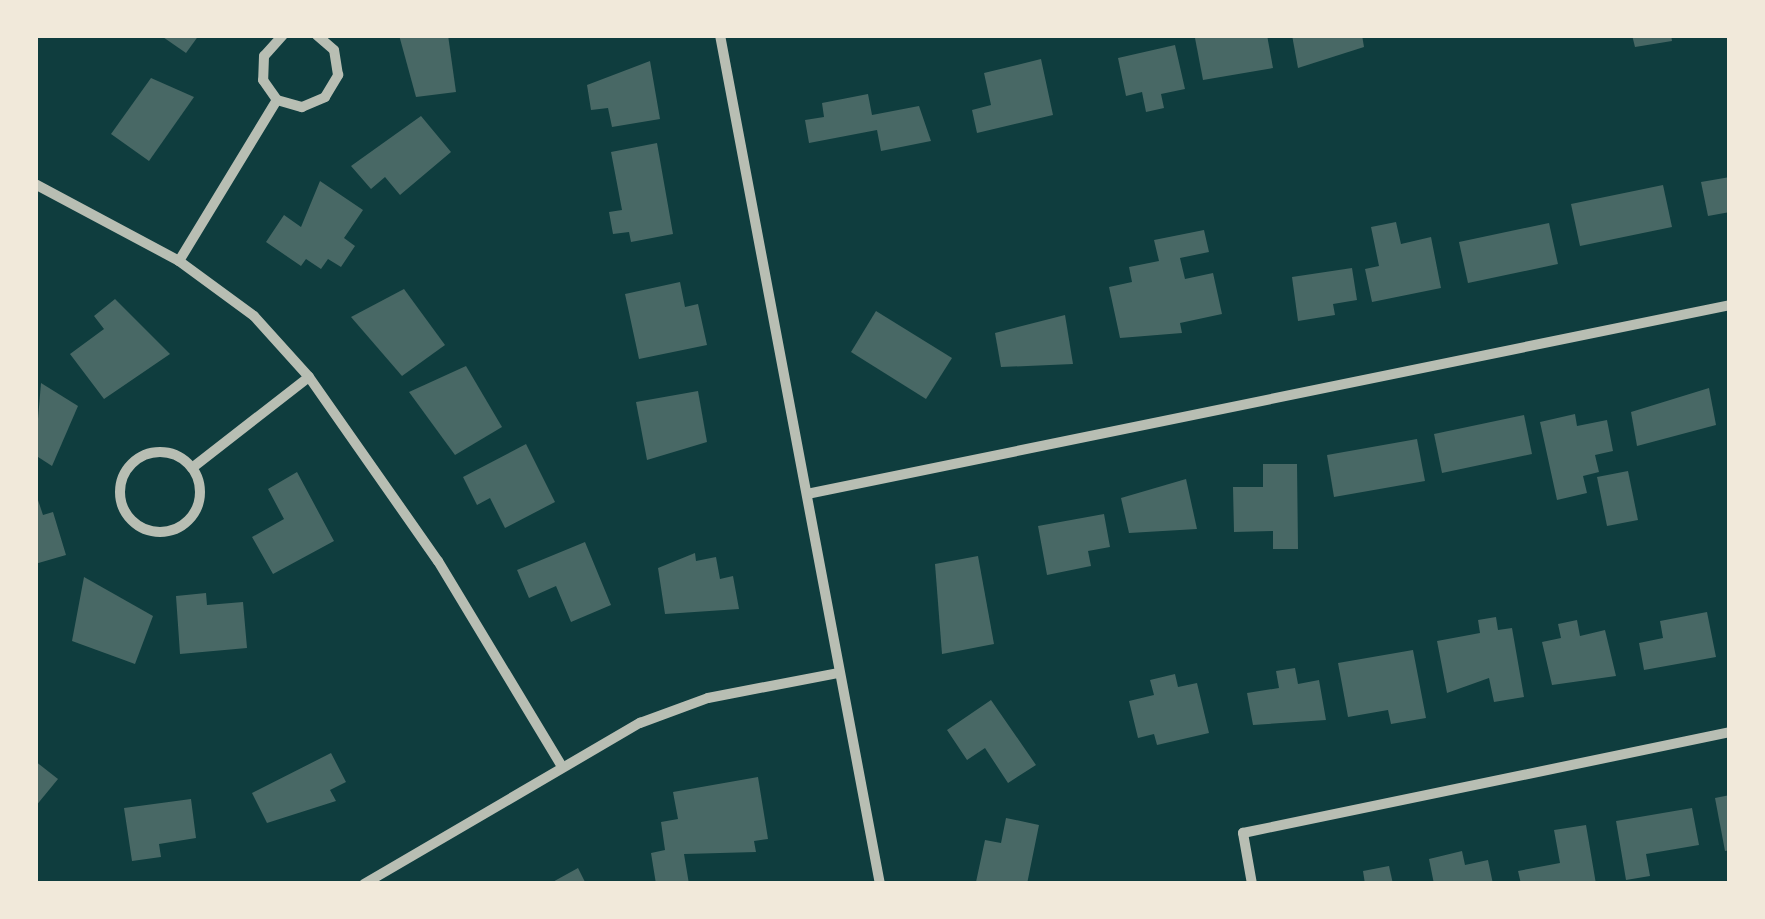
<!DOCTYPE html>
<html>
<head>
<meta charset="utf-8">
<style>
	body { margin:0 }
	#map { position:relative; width:1765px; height:919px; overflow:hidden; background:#0f3d3e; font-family:"Roboto Serif",serif }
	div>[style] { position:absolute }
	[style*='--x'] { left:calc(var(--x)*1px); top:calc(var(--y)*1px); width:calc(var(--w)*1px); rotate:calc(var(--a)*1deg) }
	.building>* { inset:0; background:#486865 }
	.minor>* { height:10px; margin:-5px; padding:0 5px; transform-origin:5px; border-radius:5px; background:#b8beb3 }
	.minor>.ring { margin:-5px; padding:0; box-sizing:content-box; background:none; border:10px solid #b8beb3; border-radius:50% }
	span { translate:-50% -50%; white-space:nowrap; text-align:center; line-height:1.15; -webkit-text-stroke:8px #f1e9da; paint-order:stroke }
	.frame { position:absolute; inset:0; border:38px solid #f1e9da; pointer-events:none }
</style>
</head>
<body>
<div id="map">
	<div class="building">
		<div style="clip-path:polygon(160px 35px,199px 35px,186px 53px)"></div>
		<div style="clip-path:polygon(399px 35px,448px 35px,456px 92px,416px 97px)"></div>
		<div style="clip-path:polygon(1267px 35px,1273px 68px,1203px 80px,1195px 38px)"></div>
		<div style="clip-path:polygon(1292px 35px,1362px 35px,1364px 47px,1298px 68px)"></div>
		<div style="clip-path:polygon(1632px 35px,1671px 35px,1672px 41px,1635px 47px)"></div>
		<div style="clip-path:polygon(1175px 45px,1185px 89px,1161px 94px,1164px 108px,1146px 112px,1142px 92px,1126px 96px,1118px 58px)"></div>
		<div style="clip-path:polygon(1041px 59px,1053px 115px,977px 133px,972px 110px,991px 105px,984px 73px)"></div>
		<div style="clip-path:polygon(650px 61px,660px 119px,612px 127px,608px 108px,591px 110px,587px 85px)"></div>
		<div style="clip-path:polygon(151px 78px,194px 97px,149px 161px,111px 134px)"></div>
		<div style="clip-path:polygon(868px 94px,872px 115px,919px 106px,931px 141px,881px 151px,877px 130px,809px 143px,805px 120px,824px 117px,822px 103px)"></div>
		<div style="clip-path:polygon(421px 116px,451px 152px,400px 195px,385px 177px,371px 189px,351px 166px)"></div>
		<div style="clip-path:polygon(657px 143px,673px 234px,631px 242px,629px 232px,613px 234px,609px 212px,622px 210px,611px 152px)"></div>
		<div style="clip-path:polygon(1730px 177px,1730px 212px,1708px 216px,1701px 182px)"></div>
		<div style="clip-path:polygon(320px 181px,363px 210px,344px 238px,355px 246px,341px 267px,328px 259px,321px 269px,306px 259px,301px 266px,266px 242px,284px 215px,301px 227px)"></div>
		<div style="clip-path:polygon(1663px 185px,1672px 227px,1580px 246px,1571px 204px)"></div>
		<div style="clip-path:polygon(1396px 222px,1401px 244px,1431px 237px,1441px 288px,1372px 302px,1365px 269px,1379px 266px,1371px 227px)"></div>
		<div style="clip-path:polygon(1549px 223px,1558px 264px,1468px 283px,1459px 242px)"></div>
		<div style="clip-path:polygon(1204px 230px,1209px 252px,1180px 258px,1185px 279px,1213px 273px,1222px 314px,1180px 323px,1182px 333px,1120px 338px,1109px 287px,1132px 282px,1129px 267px,1159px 261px,1154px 240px)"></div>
		<div style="clip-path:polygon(1352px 268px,1357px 300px,1333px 304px,1335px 315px,1298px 321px,1292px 277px)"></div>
		<div style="clip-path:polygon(680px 282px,685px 307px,698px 304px,707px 345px,639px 359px,625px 294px)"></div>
		<div style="clip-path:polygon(404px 289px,445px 345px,402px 376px,351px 317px)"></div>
		<div style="clip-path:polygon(115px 299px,170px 354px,104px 399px,70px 354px,104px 329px,94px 316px)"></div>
		<div style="clip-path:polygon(876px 311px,952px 358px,926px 399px,851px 352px)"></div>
		<div style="clip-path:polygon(1065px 315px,1073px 364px,1001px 367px,995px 333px)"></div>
		<div style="clip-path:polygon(466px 366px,502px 427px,455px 455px,409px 392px)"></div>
		<div style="clip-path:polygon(41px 383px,78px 406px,52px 466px,35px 455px)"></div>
		<div style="clip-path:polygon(1709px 388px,1716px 425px,1637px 446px,1631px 412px)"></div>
		<div style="clip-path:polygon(698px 391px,707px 442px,647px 460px,636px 402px)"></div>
		<div style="clip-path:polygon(1575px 414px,1577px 426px,1607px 420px,1613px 451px,1595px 455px,1599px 472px,1583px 476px,1587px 493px,1557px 500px,1540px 422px)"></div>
		<div style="clip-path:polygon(1524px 415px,1532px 454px,1442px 473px,1434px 434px)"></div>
		<div style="clip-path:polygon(1417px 439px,1425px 481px,1334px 497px,1327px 455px)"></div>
		<div style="clip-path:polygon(526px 444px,555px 502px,505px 528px,490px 498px,477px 505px,463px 477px)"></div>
		<div style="clip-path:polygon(1263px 464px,1297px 464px,1298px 549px,1273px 549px,1273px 531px,1234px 532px,1233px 487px,1263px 487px)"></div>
		<div style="clip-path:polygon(1628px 471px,1638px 520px,1607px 526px,1597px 477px)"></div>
		<div style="clip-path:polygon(297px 472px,334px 541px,273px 574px,252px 537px,284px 519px,268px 489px)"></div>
		<div style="clip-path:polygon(1186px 479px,1197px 529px,1129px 533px,1121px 498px)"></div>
		<div style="clip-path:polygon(35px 491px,43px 515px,53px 512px,66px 555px,35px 564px)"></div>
		<div style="clip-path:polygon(1104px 514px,1110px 547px,1088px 551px,1091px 566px,1047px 575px,1038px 526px)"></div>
		<div style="clip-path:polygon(585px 542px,611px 605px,571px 622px,556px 586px,529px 598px,517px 570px)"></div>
		<div style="clip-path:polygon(695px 553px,696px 561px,716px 557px,720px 579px,733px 576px,739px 609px,665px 614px,658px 568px)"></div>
		<div style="clip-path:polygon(978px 556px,994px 644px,942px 654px,935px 564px)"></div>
		<div style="clip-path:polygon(84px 577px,153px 616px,135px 664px,72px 641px)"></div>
		<div style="clip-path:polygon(206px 593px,207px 605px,243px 602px,247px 648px,180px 654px,176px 596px)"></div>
		<div style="clip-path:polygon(1707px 612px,1716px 657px,1644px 670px,1639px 643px,1663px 638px,1660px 621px)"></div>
		<div style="clip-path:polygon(1496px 617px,1498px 630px,1512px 628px,1524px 697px,1494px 702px,1489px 678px,1447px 693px,1437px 641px,1480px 633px,1478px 620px)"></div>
		<div style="clip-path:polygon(1577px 620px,1580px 636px,1605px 630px,1616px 676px,1552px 685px,1542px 642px,1561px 638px,1558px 624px)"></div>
		<div style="clip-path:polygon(1413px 650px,1426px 718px,1391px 724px,1388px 710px,1348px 717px,1338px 663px)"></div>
		<div style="clip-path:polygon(1295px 668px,1298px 684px,1319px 680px,1326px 720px,1253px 725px,1247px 693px,1279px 688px,1276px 671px)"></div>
		<div style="clip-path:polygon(1175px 674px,1178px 687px,1197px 683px,1209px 733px,1157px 745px,1154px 734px,1138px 738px,1129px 701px,1154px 695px,1150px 680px)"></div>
		<div style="clip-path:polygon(991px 700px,1036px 765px,1008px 783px,985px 748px,967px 760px,947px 730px)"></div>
		<div style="clip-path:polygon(331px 753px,346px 782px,330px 790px,336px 801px,267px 823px,252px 793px)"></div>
		<div style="clip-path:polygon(35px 761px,58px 779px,35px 807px)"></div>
		<div style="clip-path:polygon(758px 777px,768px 839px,754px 841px,756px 852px,684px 854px,689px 884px,656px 884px,651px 853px,665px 850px,661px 822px,678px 819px,673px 792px)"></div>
		<div style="clip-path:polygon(1730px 795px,1730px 850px,1725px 851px,1715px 798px)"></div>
		<div style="clip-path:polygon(191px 799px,196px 838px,159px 844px,161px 857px,132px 861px,124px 808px)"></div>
		<div style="clip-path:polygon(1692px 808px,1699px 845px,1646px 854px,1650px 876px,1626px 880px,1616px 821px)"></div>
		<div style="clip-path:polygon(1006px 818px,1039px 825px,1027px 884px,976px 882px,985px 840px,1001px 843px)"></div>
		<div style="clip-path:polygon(1586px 825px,1596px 884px,1521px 884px,1518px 871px,1560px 863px,1554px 830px)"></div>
		<div style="clip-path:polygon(1462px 851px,1465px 865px,1488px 860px,1493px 884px,1434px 884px,1429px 859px)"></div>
		<div style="clip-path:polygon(1389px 866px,1393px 884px,1365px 884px,1363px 871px)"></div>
		<div style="clip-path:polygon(578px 868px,586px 884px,549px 884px)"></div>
	</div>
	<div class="minor">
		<div style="--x:283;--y:35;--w:28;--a:132"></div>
		<div style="--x:264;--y:56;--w:24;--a:92"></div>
		<div style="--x:263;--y:80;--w:24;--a:55"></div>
		<div style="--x:277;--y:100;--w:26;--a:16"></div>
		<div style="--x:302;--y:107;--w:25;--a:-23"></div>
		<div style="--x:325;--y:97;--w:26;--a:-59"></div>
		<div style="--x:338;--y:75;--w:25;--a:-99"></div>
		<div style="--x:334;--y:50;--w:23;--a:-139"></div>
		<div style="--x:720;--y:35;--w:864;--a:79.33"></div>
		<div style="--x:35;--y:184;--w:163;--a:28.1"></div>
		<div style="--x:179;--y:261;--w:93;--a:36.3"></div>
		<div style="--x:254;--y:316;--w:82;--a:48"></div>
		<div style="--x:309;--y:377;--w:225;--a:55"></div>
		<div style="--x:438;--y:561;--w:236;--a:58.9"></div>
		<div style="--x:179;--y:261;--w:188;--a:-58.7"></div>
		<div class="ring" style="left:120px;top:452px;width:70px;height:70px"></div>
		<div style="--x:192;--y:468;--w:148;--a:-37.9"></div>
		<div style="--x:807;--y:494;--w:942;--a:-11.57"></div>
		<div style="--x:364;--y:884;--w:320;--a:-30.3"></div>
		<div style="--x:640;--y:723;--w:72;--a:-20.2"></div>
		<div style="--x:708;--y:698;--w:132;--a:-10.9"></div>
		<div style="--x:1252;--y:884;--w:52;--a:-100"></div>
		<div style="--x:1243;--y:833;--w:497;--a:-11.7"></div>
	</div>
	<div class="frame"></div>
</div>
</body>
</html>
